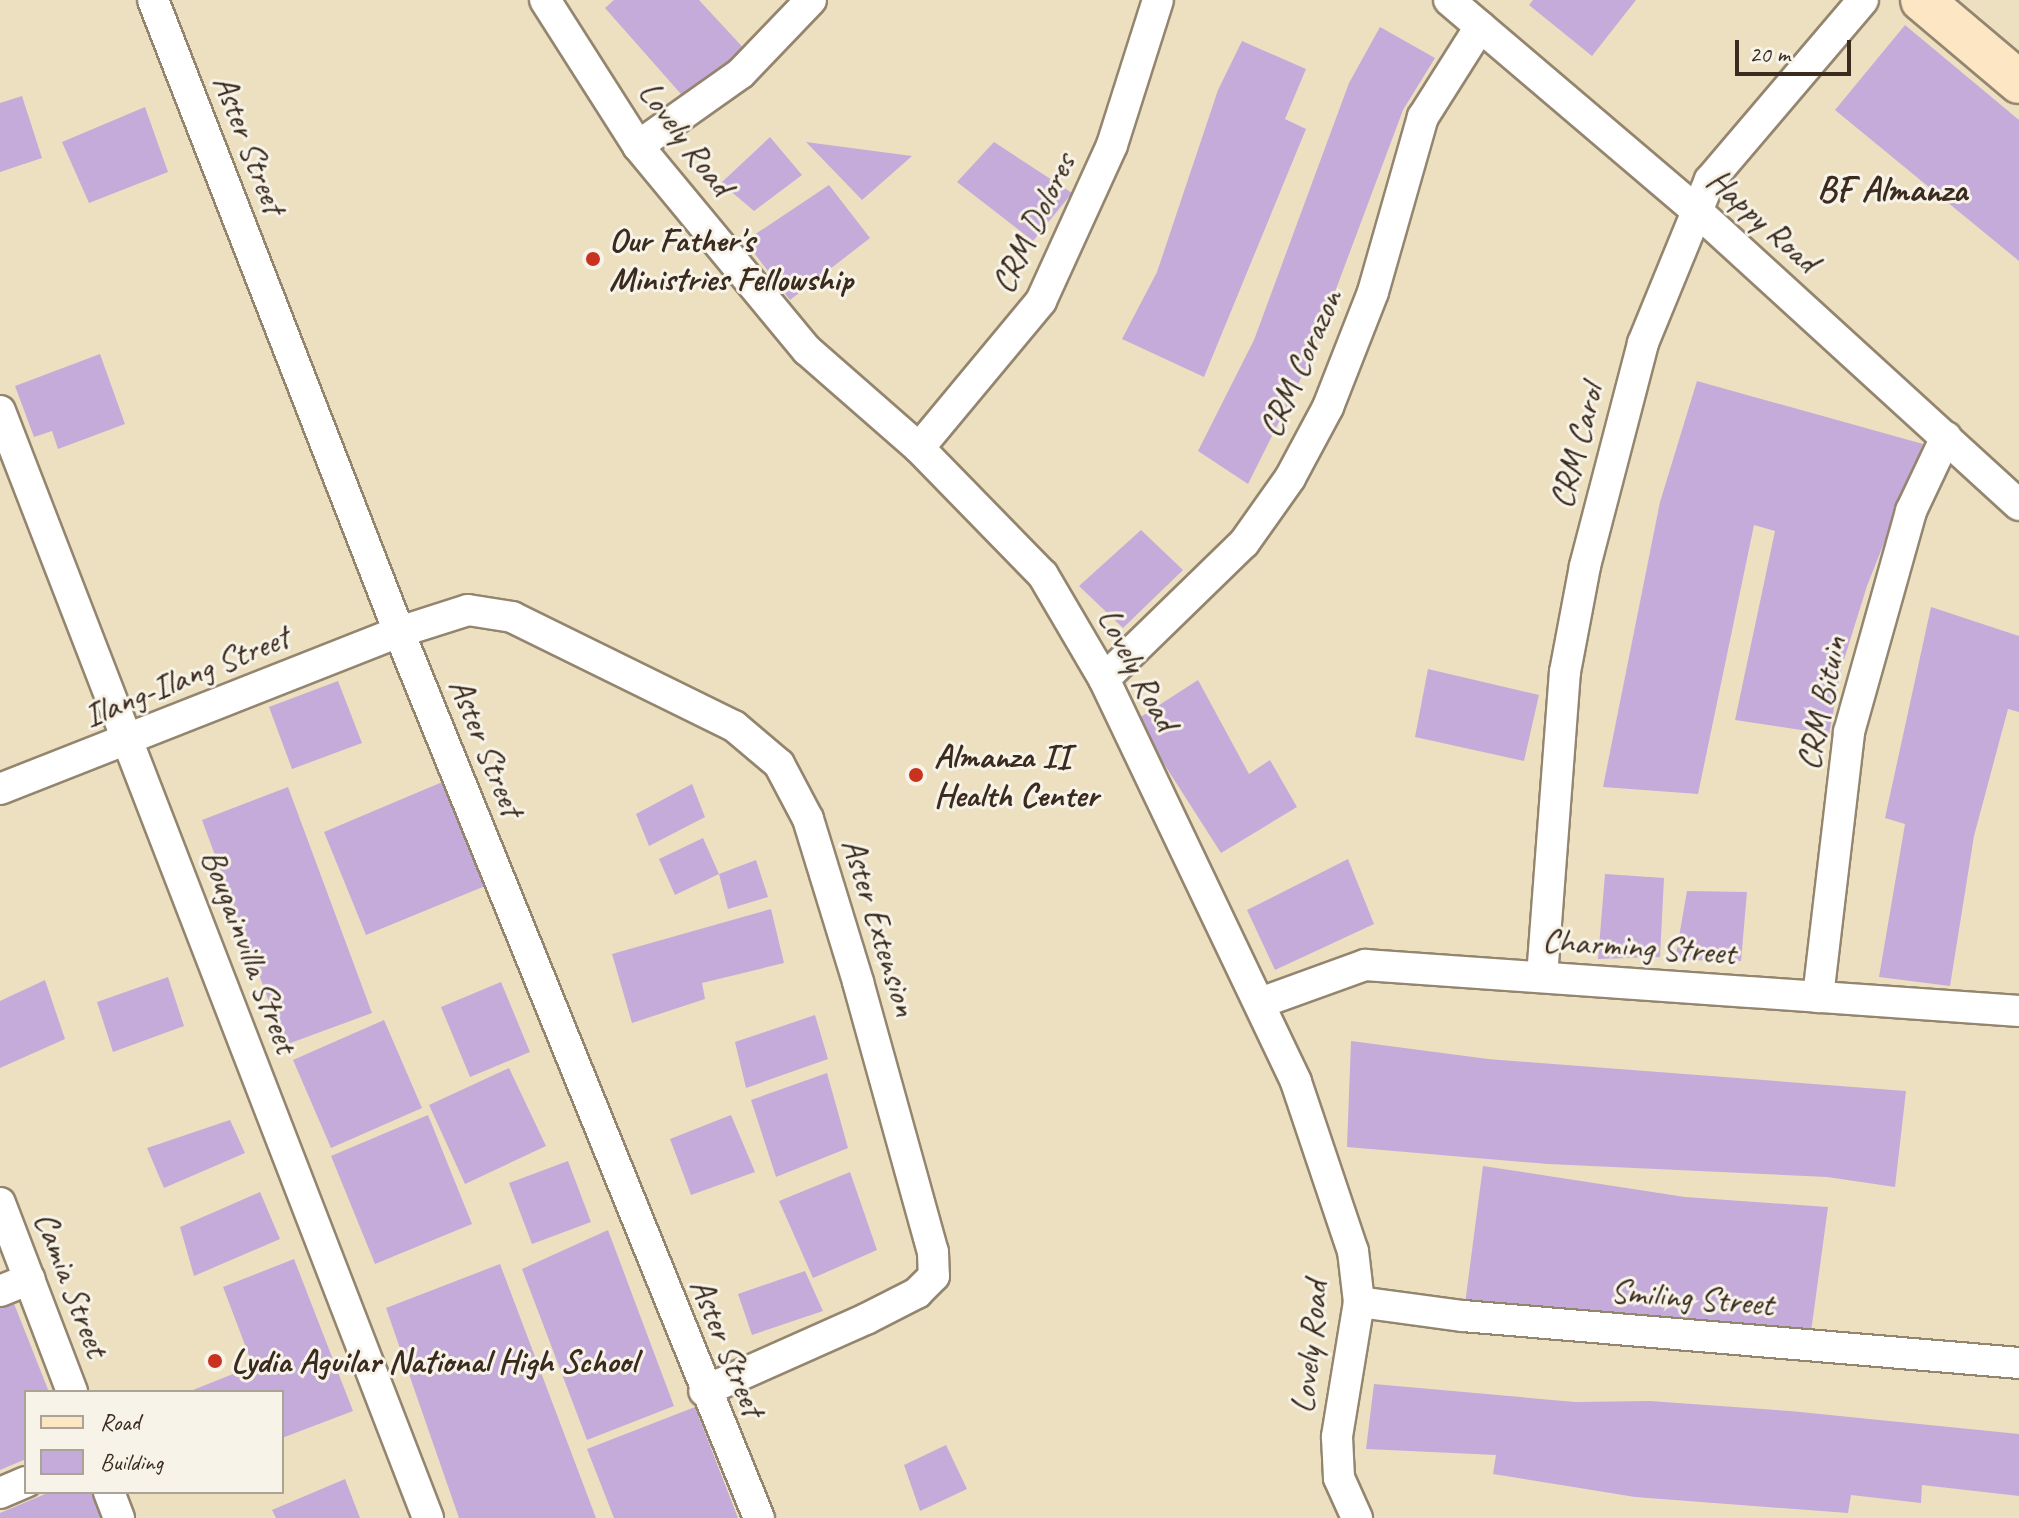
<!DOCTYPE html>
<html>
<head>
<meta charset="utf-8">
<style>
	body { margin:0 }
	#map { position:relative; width:2019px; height:1518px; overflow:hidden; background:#ece0c0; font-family:Caveat,sans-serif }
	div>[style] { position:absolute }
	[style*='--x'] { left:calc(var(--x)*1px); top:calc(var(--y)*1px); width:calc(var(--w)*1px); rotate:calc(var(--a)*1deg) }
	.building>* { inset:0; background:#c5abda }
	.roads { filter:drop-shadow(2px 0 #94856f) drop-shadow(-2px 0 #94856f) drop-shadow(0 2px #94856f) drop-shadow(0 -2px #94856f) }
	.street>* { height:30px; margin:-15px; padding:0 15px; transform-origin:15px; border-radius:15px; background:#fff }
	.secondary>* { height:42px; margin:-21px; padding:0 21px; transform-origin:21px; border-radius:21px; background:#fce6c4 }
	.dots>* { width:22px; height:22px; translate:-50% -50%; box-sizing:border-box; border:4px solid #f7f3e8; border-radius:50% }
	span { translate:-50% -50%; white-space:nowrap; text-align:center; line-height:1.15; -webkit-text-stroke:6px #f7f3e8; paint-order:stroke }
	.street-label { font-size:34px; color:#3b2a1e }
	.poi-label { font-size:34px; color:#3b2a1e; font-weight:700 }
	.left { translate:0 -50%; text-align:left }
	.neighbourhood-label { font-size:36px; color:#3b2a1e; font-weight:700 }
	.legend { position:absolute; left:24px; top:1390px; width:260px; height:104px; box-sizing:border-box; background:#f7f3e8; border:2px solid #aca397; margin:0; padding:10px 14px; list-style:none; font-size:24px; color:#3b2a1e }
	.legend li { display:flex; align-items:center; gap:16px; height:40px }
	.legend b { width:40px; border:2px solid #aca397 }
	.scale { position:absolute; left:1735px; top:40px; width:116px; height:36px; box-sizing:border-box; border:4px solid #3b2a1e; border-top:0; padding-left:10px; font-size:24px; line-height:28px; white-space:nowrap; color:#3b2a1e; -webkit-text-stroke:6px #f7f3e8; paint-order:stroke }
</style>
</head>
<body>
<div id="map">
	<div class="building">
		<div style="clip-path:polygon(614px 0,699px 0,749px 54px,688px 102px,605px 8px)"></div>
		<div style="clip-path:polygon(1533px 0,1636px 0,1592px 56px,1529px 5px)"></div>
		<div style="clip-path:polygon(1905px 25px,2019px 120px,2019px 261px,1835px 110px)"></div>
		<div style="clip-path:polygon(1380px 27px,1435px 58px,1403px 110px,1308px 364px,1248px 484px,1198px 451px,1254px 340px,1349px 83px)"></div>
		<div style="clip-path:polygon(1242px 41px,1306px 69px,1285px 119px,1306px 129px,1204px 377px,1122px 339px,1157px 272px,1218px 90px)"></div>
		<div style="clip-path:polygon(22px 96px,42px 158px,0 172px,0 103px)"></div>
		<div style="clip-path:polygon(145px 107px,168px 172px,89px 203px,62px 142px)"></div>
		<div style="clip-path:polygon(770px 137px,802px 175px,754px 211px,721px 183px)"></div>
		<div style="clip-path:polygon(806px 142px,912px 156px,862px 200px)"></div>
		<div style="clip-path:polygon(994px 142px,1072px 193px,1033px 241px,957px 182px)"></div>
		<div style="clip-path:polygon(829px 185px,870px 238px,790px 300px,745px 241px)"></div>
		<div style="clip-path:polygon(100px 354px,125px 424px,58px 449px,52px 431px,34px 437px,15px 386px)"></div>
		<div style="clip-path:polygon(1697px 381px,1923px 444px,1867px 586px,1842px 666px,1829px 734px,1735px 720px,1775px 531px,1754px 525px,1698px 794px,1603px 787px,1660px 502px)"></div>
		<div style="clip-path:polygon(1141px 530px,1183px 570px,1123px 628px,1079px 586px)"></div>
		<div style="clip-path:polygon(1931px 607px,2019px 636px,2019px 712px,2008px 709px,1974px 836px,1950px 986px,1879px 977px,1905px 824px,1885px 818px)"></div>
		<div style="clip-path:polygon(1428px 669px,1539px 695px,1524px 761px,1415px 737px)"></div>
		<div style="clip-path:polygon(1198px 680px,1249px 774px,1270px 760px,1297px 807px,1221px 853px,1136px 720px)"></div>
		<div style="clip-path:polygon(338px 681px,362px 743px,292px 769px,269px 707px)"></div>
		<div style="clip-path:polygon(447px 780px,490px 884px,366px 935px,324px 832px)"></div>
		<div style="clip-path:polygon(692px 784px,705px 817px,649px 846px,636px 814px)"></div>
		<div style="clip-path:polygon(288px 787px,372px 1013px,285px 1045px,202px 820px)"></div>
		<div style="clip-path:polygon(703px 838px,719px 874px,756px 860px,768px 897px,728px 909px,719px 874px,675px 895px,659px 859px)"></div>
		<div style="clip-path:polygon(1348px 859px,1374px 924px,1275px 970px,1247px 910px)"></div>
		<div style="clip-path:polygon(1605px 874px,1664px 878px,1660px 957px,1598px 959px)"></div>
		<div style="clip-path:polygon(1687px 891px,1747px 892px,1741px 961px,1675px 960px)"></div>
		<div style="clip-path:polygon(771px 909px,784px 963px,702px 983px,705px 999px,632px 1023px,612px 954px)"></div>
		<div style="clip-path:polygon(168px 977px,184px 1026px,113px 1052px,97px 1002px)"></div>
		<div style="clip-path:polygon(45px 980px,65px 1039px,0 1068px,0 1001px)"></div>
		<div style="clip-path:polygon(501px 982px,530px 1052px,470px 1077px,441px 1007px)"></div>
		<div style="clip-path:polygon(815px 1015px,828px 1059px,746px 1088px,735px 1042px)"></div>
		<div style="clip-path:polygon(384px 1020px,422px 1108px,331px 1148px,293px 1060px)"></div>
		<div style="clip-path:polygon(1351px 1041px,1488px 1059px,1906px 1091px,1895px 1187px,1827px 1177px,1548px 1164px,1347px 1147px)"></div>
		<div style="clip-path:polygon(509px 1068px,546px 1146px,465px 1184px,429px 1105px)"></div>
		<div style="clip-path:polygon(827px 1073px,848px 1148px,776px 1177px,751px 1100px)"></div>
		<div style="clip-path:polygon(428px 1115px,472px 1224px,375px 1264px,331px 1156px)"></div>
		<div style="clip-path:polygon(731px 1115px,755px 1172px,691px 1195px,670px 1139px)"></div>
		<div style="clip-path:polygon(230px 1120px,245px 1153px,164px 1188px,147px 1148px)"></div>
		<div style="clip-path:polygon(568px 1161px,591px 1222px,532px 1244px,509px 1183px)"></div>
		<div style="clip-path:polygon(1483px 1166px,1685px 1197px,1828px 1207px,1811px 1332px,1465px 1304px)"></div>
		<div style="clip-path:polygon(850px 1172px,877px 1250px,813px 1278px,779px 1201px)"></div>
		<div style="clip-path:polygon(260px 1192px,280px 1239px,194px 1276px,180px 1227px)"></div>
		<div style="clip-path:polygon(608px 1230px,674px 1406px,587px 1440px,522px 1269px)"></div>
		<div style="clip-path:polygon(294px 1259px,353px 1411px,282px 1438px,282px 1392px,188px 1392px,253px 1366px,223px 1287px)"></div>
		<div style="clip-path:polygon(500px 1264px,596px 1518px,459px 1518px,386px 1308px)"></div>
		<div style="clip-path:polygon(805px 1271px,823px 1311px,752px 1335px,738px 1294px)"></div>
		<div style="clip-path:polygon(13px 1301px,49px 1392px,26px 1392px,26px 1459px,0 1470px,0 1307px)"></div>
		<div style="clip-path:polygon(1374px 1384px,1575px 1402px,1650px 1401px,1790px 1411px,2019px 1434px,2019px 1496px,1922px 1485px,1921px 1503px,1851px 1495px,1848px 1513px,1635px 1497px,1493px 1474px,1496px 1455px,1366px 1449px)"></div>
		<div style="clip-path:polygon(695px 1407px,738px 1518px,614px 1518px,587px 1449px)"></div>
		<div style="clip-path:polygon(946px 1445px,967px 1489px,920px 1511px,904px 1465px)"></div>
		<div style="clip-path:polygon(345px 1479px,360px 1518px,276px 1518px,272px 1510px)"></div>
		<div style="clip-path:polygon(50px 1492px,92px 1492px,103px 1518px,0 1518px,0 1513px)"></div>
	</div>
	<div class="roads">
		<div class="street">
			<div style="--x:153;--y:0;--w:678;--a:68.73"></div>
			<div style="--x:399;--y:632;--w:956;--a:67.89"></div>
			<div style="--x:545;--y:0;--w:173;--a:57.5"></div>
			<div style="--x:638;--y:146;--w:265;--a:50.4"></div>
			<div style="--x:807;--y:350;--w:149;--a:41.2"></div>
			<div style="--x:919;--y:448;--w:177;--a:45.7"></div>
			<div style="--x:1043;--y:575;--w:121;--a:59.6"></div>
			<div style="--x:1104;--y:679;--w:446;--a:64.5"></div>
			<div style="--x:1296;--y:1082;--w:178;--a:71.4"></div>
			<div style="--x:1353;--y:1251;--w:51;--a:83.3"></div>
			<div style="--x:1359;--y:1302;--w:137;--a:99.3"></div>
			<div style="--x:1337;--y:1437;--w:41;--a:87.2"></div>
			<div style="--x:1339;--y:1478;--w:44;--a:65.8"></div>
			<div style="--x:1449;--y:0;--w:326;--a:40.4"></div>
			<div style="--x:1697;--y:211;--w:436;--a:42.4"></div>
			<div style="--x:638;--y:146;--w:126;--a:-35.3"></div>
			<div style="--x:741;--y:73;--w:101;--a:-46.2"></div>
			<div style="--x:0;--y:411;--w:1187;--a:68.86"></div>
			<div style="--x:919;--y:448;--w:191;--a:-50.3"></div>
			<div style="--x:1041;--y:301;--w:171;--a:-65.5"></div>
			<div style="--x:1112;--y:145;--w:152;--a:-72.4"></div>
			<div style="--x:1104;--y:679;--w:195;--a:-44.2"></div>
			<div style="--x:1244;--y:543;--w:80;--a:-54.7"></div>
			<div style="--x:1290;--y:478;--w:81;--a:-61.8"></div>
			<div style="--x:1328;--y:407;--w:123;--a:-68.6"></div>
			<div style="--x:1373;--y:292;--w:182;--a:-74.1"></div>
			<div style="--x:1423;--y:117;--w:107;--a:-57.7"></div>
			<div style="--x:0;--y:789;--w:429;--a:-21.5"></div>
			<div style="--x:399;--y:632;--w:72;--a:-17.7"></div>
			<div style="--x:468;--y:610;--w:45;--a:9"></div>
			<div style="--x:512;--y:617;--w:247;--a:26.2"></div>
			<div style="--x:734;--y:726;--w:59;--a:40.2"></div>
			<div style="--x:779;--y:764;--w:62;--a:62.2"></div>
			<div style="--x:808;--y:819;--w:170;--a:72.9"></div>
			<div style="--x:858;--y:982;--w:280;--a:74.5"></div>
			<div style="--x:933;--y:1252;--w:24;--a:88"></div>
			<div style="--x:934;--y:1276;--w:24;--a:135"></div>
			<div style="--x:917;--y:1293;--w:57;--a:153"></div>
			<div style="--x:866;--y:1319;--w:177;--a:156"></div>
			<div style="--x:1542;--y:977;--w:306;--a:-85.7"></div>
			<div style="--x:1565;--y:672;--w:108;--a:-79.3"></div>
			<div style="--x:1585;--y:566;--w:230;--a:-75.4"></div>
			<div style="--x:1643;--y:343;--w:176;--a:-67.7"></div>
			<div style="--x:1710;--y:180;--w:236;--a:-49.6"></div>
			<div style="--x:1818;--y:997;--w:267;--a:-83.3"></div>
			<div style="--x:1849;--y:732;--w:230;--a:-74.3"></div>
			<div style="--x:1911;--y:511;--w:82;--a:-64.7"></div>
			<div style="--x:1260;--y:1003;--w:112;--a:-19.9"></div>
			<div style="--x:1365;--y:965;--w:656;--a:4.02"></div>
			<div style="--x:0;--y:1203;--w:202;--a:69.1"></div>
			<div style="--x:0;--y:1291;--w:32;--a:-22"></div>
			<div style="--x:1359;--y:1302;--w:105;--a:7.7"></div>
			<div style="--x:1463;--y:1316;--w:558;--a:4.83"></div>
			<div style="--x:109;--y:1492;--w:28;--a:69"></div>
			<div style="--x:0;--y:1493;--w:28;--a:-23"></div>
		</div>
		<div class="secondary">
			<div style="--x:1922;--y:0;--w:127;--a:40.2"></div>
		</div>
	</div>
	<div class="dots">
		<div style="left:593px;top:259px;background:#c8321e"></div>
		<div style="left:916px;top:775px;background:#c8321e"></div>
		<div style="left:215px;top:1361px;background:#c8321e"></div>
	</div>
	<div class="street-label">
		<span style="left:686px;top:138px;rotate:53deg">Lovely Road</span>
		<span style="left:250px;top:144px;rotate:69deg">Aster Street</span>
		<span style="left:1763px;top:220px;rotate:42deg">Happy Road</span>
		<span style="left:1033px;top:223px;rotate:-64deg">CRM Dolores</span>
		<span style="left:1300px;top:363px;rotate:-66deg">CRM Corazon</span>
		<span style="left:1576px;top:446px;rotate:-75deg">CRM Carol</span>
		<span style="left:1138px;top:669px;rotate:62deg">Lovely Road</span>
		<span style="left:186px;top:676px;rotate:-22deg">Ilang-Ilang Street</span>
		<span style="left:1821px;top:703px;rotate:-78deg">CRM Bituin</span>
		<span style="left:487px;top:747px;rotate:68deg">Aster Street</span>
		<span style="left:880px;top:927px;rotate:73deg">Aster Extension</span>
		<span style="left:1639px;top:946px;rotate:4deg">Charming Street</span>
		<span style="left:250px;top:951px;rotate:69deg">Bougainvilla Street</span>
		<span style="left:72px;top:1284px;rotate:69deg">Camia Street</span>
		<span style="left:1692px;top:1297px;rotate:5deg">Smiling Street</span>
		<span style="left:728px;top:1347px;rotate:68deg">Aster Street</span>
		<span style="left:1309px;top:1347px;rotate:-84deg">Lovely Road</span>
	</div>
	<div class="poi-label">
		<span class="left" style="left:609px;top:259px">Our Father's<br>Ministries Fellowship</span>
		<span class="left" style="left:934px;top:775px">Almanza II<br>Health Center</span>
		<span class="left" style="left:231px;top:1361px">Lydia Aguilar National High School</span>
	</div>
	<div class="neighbourhood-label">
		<span style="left:1892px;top:190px">BF Almanza</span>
	</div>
	<ul class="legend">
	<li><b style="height:10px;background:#fce6c4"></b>Road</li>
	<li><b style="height:22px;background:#c5abda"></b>Building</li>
	</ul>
	<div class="scale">20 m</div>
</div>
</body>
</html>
